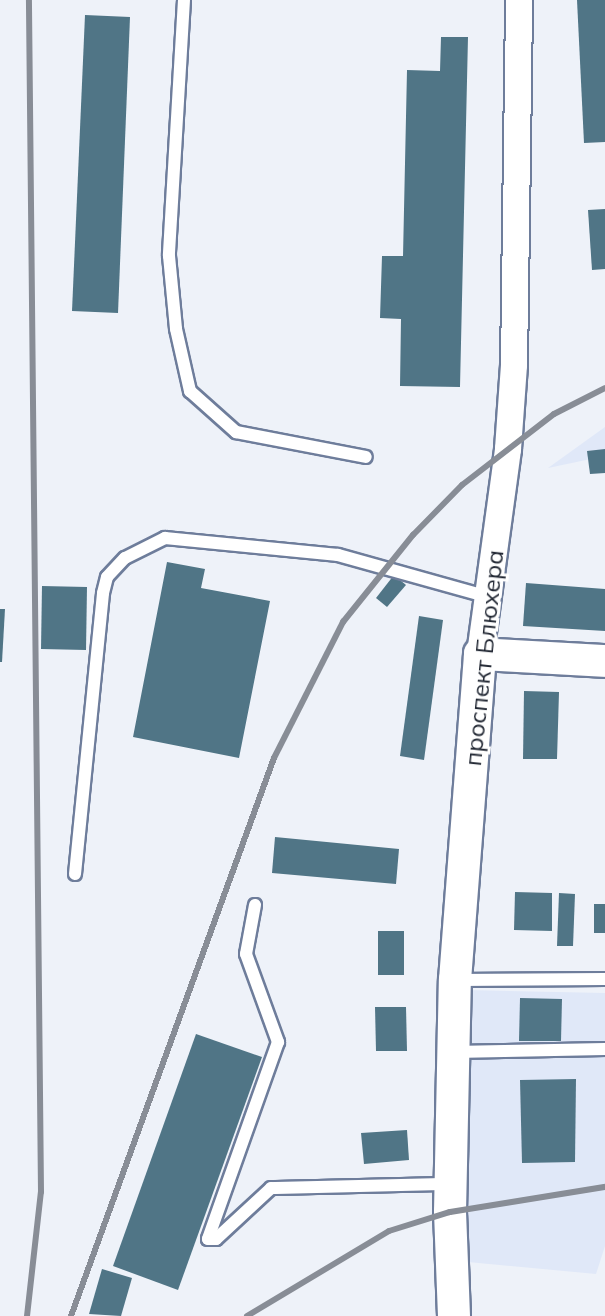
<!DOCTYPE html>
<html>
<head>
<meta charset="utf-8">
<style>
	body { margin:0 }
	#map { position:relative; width:605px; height:1316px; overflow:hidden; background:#eef2f9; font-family:Mulish,sans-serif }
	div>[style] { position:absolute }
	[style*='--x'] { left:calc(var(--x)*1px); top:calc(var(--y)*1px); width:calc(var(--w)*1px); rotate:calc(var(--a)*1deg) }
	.built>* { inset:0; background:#e0e8f8 }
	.building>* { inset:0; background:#507586 }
	.roads { filter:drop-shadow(2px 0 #6e7d9b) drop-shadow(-2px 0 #6e7d9b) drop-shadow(0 2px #6e7d9b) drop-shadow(0 -2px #6e7d9b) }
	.service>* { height:12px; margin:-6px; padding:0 6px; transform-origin:6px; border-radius:6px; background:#fff }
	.minor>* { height:26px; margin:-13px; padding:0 13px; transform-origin:13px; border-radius:13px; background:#fff }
	.tertiary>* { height:32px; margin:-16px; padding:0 16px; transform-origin:16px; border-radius:16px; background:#fff }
	.rail>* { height:6px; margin:-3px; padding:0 3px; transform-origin:3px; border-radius:3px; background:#888d96 }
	span { translate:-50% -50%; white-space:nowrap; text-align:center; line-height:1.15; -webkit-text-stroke:6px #fff; paint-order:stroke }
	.street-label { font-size:24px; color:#1f2531 }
</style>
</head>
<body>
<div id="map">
	<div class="built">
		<div style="clip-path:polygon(605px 427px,605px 456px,548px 468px)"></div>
		<div style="clip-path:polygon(466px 990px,605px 993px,605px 1246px,596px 1274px,468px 1262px)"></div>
	</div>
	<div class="building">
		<div style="clip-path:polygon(577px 0,605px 0,605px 142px,584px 143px)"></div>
		<div style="clip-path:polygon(85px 15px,130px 17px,118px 313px,72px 311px)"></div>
		<div style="clip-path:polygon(441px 37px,468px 37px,460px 387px,400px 386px,401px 319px,380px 318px,382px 256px,403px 256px,407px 70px,440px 71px)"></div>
		<div style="clip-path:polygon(605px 209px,605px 269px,592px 270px,588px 210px)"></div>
		<div style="clip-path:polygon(605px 449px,605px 473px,590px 474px,587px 451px)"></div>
		<div style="clip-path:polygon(167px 562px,205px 569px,201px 588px,270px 601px,239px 758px,133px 737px)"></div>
		<div style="clip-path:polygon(394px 575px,406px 585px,387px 607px,376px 598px)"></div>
		<div style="clip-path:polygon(526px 583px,605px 589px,605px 631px,523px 626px)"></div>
		<div style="clip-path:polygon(42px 586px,87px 587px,86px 650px,41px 649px)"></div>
		<div style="clip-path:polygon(0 609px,5px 609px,2px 662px,0 662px)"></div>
		<div style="clip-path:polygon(419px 616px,443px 620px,424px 760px,400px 756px)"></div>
		<div style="clip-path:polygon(524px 691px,559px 692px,557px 759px,523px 759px)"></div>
		<div style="clip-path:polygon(275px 837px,399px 849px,396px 884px,272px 873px)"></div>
		<div style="clip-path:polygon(515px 892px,552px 893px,552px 931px,514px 930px)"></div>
		<div style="clip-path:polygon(559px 893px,575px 894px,573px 946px,557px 946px)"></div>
		<div style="clip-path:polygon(594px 904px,605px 904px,605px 933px,594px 933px)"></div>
		<div style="clip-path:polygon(378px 931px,404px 931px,404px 975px,378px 975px)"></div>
		<div style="clip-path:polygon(520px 998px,562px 999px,561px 1041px,519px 1041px)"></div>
		<div style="clip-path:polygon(375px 1007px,406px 1007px,407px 1051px,376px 1051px)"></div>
		<div style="clip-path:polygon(196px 1034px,262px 1057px,178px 1290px,113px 1266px)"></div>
		<div style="clip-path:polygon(576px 1079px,575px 1162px,522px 1163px,520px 1080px)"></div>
		<div style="clip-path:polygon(407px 1130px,409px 1160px,364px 1164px,361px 1133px)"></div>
		<div style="clip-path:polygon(102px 1269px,132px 1278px,121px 1316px,89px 1314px)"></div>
	</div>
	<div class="roads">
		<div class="service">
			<div style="--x:184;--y:0;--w:256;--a:93.4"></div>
			<div style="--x:169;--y:256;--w:73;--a:84.5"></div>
			<div style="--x:176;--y:329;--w:64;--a:77.3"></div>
			<div style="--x:190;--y:391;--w:62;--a:41.7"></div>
			<div style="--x:236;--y:432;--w:132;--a:10.9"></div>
			<div style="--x:75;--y:874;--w:282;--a:-84.3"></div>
			<div style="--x:103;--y:593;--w:16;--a:-76"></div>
			<div style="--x:107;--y:577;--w:26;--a:-47"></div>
			<div style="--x:125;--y:558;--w:45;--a:-26.6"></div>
			<div style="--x:165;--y:538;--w:174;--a:5.6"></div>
			<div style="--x:338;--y:555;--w:156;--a:15.6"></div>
			<div style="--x:255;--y:905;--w:50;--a:100.4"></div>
			<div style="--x:246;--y:954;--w:94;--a:70"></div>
			<div style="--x:278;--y:1042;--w:209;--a:109.6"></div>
			<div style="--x:208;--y:1239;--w:8;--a:0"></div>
			<div style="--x:216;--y:1239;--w:75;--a:-42.8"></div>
			<div style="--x:271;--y:1188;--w:176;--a:-1.3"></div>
			<div style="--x:456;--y:980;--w:149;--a:-0.4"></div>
			<div style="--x:454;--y:1052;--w:151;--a:-1.1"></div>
		</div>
		<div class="minor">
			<div style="--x:480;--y:654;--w:207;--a:-82.2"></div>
			<div style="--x:508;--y:449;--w:84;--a:-85.9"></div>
			<div style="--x:514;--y:365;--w:365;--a:-89.2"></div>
		</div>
		<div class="tertiary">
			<div style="--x:454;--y:1316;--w:104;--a:-92.2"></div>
			<div style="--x:450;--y:1212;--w:232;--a:-88.8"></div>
			<div style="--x:455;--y:980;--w:327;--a:-85.6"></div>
			<div style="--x:480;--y:654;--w:125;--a:3.2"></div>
		</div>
	</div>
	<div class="rail">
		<div style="--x:27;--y:1316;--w:125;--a:-83.6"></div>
		<div style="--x:41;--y:1192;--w:1192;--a:-90.58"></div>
		<div style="--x:71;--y:1316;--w:594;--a:-70.01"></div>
		<div style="--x:274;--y:758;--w:153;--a:-63.1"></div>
		<div style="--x:343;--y:622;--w:112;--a:-51.2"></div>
		<div style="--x:413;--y:535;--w:70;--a:-45.6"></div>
		<div style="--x:462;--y:485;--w:116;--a:-37.7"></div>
		<div style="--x:554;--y:414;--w:57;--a:-27"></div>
		<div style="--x:247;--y:1316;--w:165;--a:-30.9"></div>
		<div style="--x:389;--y:1231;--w:64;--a:-17.3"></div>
		<div style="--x:450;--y:1212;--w:157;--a:-9.2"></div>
	</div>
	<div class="street-label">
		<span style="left:484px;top:658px;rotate:-84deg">проспект Блюхера</span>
	</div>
</div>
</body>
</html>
